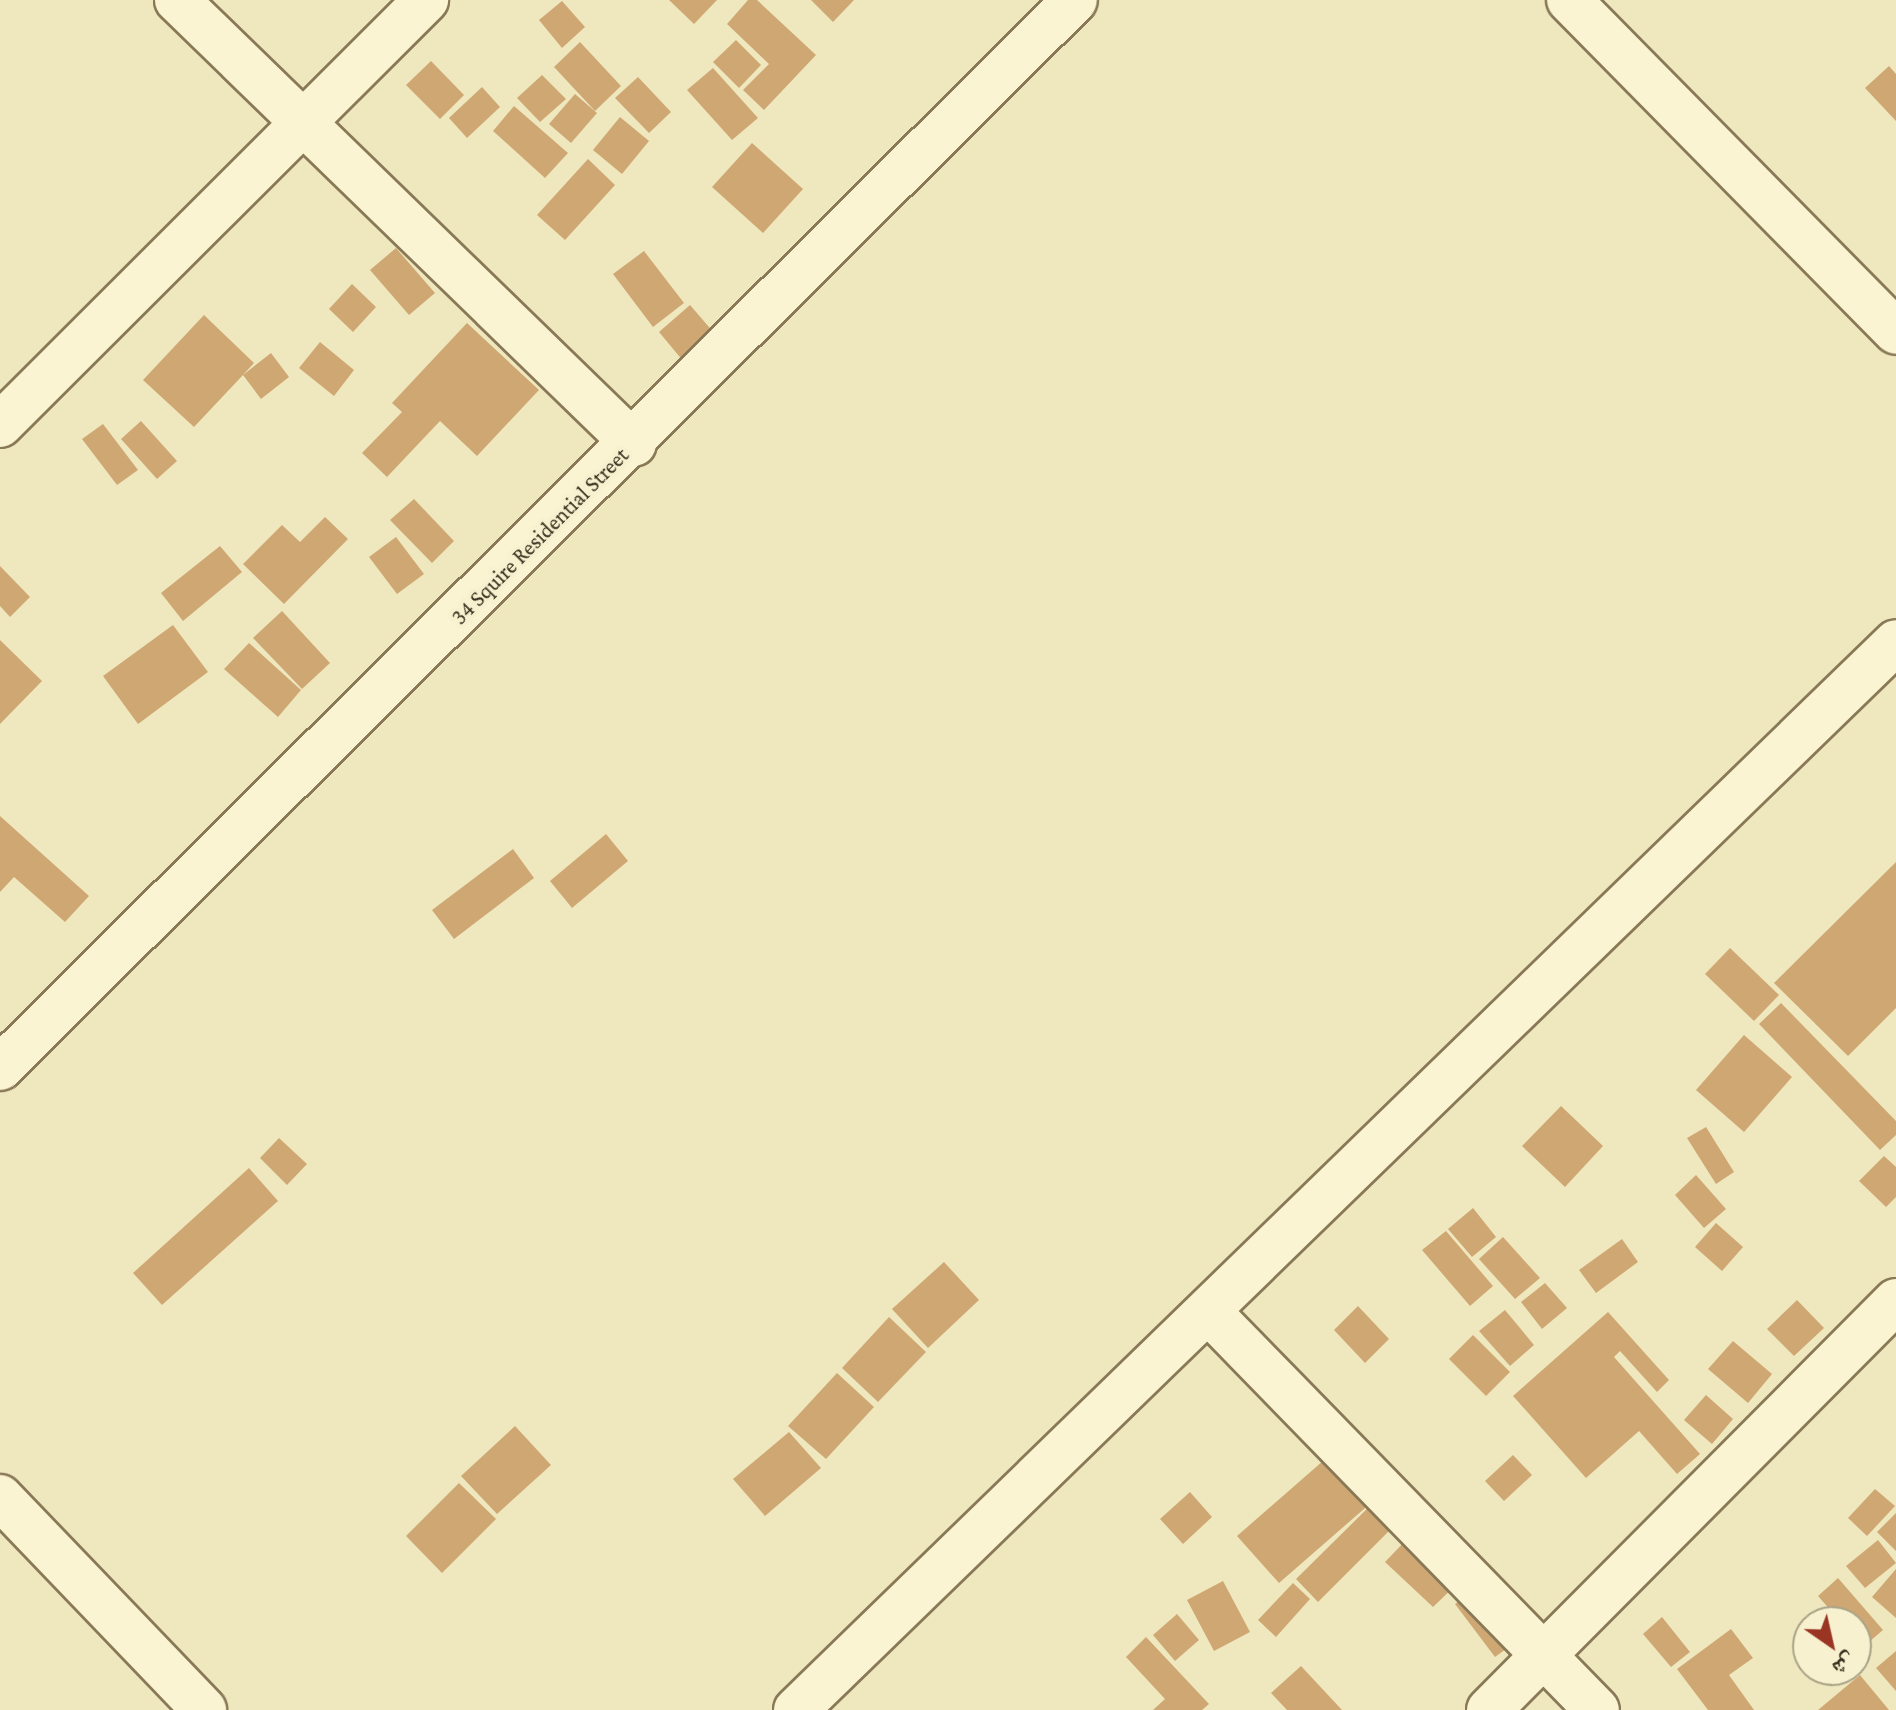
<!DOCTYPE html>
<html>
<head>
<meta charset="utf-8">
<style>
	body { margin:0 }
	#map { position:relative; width:1896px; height:1710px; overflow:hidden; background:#efe8bf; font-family:"Crimson Pro","Noto Naskh Arabic",serif }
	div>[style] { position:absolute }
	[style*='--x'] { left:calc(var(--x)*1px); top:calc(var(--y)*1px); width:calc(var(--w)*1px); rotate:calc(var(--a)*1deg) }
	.building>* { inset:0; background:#cfa773 }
	.roads { filter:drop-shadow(2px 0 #897957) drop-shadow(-2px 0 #897957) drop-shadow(0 2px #897957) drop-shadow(0 -2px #897957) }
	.street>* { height:44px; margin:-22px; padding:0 22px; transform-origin:22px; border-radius:22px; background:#faf4d2 }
	.secondary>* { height:44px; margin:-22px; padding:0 22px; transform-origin:22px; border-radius:22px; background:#faf4d2 }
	span { translate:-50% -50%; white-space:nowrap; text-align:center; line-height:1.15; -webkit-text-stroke:8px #f7f1cf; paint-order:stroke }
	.street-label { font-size:22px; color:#372d1c }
	.north { position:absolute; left:1792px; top:1606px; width:80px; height:80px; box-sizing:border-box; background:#f7f1cf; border:2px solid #aaa387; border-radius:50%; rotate:146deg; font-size:22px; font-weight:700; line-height:32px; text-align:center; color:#372d1c }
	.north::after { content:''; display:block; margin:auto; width:28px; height:36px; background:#9a3524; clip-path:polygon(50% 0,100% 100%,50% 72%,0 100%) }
</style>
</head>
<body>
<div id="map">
	<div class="building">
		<div style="clip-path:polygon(669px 0,717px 0,694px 24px)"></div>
		<div style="clip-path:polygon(748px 0,757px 0,816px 55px,764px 110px,743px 90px,769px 64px,727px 24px)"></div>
		<div style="clip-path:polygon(811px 0,854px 0,833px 22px)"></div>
		<div style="clip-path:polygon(562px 1px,585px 27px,562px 48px,539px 20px)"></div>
		<div style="clip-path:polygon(736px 40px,761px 65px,739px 88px,713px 62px)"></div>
		<div style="clip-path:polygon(580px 42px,621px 86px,595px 111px,554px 67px)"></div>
		<div style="clip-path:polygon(431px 61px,464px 95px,440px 119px,406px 85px)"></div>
		<div style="clip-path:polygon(1889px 66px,1896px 74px,1896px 121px,1865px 88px)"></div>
		<div style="clip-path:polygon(713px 68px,758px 118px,732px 140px,687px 90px)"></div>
		<div style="clip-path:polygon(542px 75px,566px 99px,540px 122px,517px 98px)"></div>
		<div style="clip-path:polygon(638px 77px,671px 112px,649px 133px,615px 98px)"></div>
		<div style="clip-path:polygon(482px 87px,500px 107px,467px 138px,449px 118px)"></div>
		<div style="clip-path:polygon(575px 94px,597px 113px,571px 143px,549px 124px)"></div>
		<div style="clip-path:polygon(514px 106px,568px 153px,545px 178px,493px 131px)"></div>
		<div style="clip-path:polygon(620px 117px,649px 141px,622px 174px,593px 150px)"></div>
		<div style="clip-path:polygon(752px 143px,803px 189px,763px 233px,712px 187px)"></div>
		<div style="clip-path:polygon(588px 159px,615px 185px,565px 240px,537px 215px)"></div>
		<div style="clip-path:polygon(396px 248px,435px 293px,409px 315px,370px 270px)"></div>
		<div style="clip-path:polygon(644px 251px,684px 303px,653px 327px,613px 274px)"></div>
		<div style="clip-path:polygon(352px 284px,376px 307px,353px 332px,329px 309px)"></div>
		<div style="clip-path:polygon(690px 305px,715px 334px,684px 362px,659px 332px)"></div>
		<div style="clip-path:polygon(204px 315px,254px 363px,243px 375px,271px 353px,289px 377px,261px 399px,243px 375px,194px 427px,143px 380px)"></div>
		<div style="clip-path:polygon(467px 323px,539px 390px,477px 456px,440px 421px,387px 477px,362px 453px,402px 412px,392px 403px)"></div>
		<div style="clip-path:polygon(320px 342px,354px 370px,334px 396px,299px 368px)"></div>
		<div style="clip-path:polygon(141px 421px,177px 461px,157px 479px,121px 439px)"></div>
		<div style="clip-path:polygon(103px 424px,138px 470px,117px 485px,82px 439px)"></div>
		<div style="clip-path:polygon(414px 499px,454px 541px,432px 563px,390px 520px)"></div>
		<div style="clip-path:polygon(325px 517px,348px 539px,284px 604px,243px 564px,282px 525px,300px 542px)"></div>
		<div style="clip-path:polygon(396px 537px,424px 574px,397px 594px,369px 557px)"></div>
		<div style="clip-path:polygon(220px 546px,242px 572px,183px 621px,161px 593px)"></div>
		<div style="clip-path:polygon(0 566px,30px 597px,10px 617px,0 606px)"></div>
		<div style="clip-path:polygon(282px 611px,330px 663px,302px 689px,253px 638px)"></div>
		<div style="clip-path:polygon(173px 625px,208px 672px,138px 724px,103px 676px)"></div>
		<div style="clip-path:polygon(0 640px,42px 681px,0 724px)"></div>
		<div style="clip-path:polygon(249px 643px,301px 690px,278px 717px,224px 669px)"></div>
		<div style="clip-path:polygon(0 816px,89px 896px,65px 922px,14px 877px,0 892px)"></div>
		<div style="clip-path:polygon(606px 834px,628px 861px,572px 908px,550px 881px)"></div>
		<div style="clip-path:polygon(513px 849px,534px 878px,454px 939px,432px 910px)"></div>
		<div style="clip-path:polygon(1896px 862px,1896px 1008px,1848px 1056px,1774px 983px)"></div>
		<div style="clip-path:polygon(1730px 948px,1779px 995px,1754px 1021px,1705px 974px)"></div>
		<div style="clip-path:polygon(1781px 1003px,1896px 1121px,1896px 1135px,1880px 1150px,1759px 1024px)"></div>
		<div style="clip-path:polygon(1744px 1035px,1792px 1077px,1744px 1132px,1696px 1090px)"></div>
		<div style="clip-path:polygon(1561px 1106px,1603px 1146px,1565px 1187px,1522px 1146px)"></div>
		<div style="clip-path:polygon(1706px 1127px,1734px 1172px,1716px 1184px,1687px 1138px)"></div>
		<div style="clip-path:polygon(279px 1138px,307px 1164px,287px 1185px,260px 1158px)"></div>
		<div style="clip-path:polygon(1884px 1156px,1896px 1167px,1896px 1197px,1886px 1207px,1859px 1181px)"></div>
		<div style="clip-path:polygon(249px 1168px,278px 1201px,162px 1305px,133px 1273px)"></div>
		<div style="clip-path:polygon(1696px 1175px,1726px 1209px,1704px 1228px,1675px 1195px)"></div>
		<div style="clip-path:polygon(1473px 1208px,1496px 1237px,1472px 1257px,1448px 1229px)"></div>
		<div style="clip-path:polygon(1716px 1223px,1743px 1247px,1722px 1271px,1695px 1247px)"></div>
		<div style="clip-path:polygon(1446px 1231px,1493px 1286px,1470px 1306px,1422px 1250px)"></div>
		<div style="clip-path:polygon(1503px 1237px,1540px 1278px,1515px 1299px,1479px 1259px)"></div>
		<div style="clip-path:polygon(1622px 1239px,1638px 1262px,1596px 1293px,1579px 1270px)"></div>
		<div style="clip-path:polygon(944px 1262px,979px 1300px,928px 1348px,892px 1309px)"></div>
		<div style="clip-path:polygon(1545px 1283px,1567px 1308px,1542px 1329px,1521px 1302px)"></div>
		<div style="clip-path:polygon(1797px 1300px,1824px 1328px,1794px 1356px,1767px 1329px)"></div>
		<div style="clip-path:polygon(1358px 1306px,1389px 1339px,1365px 1363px,1334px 1330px)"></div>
		<div style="clip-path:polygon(1505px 1310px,1534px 1345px,1510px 1366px,1479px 1331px)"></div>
		<div style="clip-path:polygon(1608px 1312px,1669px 1380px,1657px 1392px,1620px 1351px,1614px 1357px,1700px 1454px,1677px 1474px,1639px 1431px,1586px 1478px,1513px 1396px)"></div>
		<div style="clip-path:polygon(889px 1317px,926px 1352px,878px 1402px,842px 1368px)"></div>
		<div style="clip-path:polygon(1473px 1335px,1510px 1372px,1486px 1396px,1449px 1359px)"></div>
		<div style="clip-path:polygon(1733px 1341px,1772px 1374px,1748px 1403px,1708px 1369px)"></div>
		<div style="clip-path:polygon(837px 1373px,874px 1407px,826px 1459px,788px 1426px)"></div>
		<div style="clip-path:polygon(1706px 1395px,1733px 1419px,1712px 1444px,1684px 1420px)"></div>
		<div style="clip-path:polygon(515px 1426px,551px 1465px,497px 1514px,461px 1476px)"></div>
		<div style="clip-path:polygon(789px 1432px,821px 1468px,765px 1516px,733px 1479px)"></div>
		<div style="clip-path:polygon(1331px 1454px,1372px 1502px,1279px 1583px,1237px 1536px)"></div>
		<div style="clip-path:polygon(1513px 1455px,1532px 1475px,1504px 1501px,1485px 1481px)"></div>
		<div style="clip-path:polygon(459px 1483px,496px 1519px,442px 1573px,406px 1536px)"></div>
		<div style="clip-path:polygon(1875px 1489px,1895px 1506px,1867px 1536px,1848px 1518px)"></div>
		<div style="clip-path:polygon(1190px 1492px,1212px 1517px,1183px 1544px,1160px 1519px)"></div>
		<div style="clip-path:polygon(1382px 1494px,1403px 1517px,1318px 1602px,1296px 1579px)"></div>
		<div style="clip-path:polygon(1896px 1513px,1896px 1551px,1877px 1532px)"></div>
		<div style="clip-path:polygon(1409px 1537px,1458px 1583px,1433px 1607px,1385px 1562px)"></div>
		<div style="clip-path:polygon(1878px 1540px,1896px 1563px,1865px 1588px,1846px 1566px)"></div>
		<div style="clip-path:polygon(1896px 1569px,1896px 1618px,1872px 1597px)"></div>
		<div style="clip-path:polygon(1838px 1578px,1883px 1630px,1863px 1647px,1856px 1622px,1841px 1622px,1818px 1596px)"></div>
		<div style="clip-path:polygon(1223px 1581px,1250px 1632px,1214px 1651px,1187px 1600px)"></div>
		<div style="clip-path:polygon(1293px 1583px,1310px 1599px,1276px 1637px,1258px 1620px)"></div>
		<div style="clip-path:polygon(1478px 1588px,1517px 1641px,1495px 1657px,1455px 1604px)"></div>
		<div style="clip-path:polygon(1177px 1614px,1199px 1640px,1175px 1661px,1153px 1635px)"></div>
		<div style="clip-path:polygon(1662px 1617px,1690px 1652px,1671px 1667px,1643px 1634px)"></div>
		<div style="clip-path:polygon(1731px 1629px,1753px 1658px,1729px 1675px,1754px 1710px,1708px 1710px,1677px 1669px)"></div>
		<div style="clip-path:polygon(1146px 1637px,1209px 1704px,1202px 1710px,1153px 1710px,1165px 1699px,1126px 1657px)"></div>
		<div style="clip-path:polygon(1896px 1651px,1896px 1691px,1876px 1668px)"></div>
		<div style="clip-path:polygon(1301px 1666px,1342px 1710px,1287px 1710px,1271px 1693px)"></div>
		<div style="clip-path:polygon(1860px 1675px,1889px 1710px,1818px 1710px)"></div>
	</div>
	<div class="roads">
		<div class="street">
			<div style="--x:177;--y:0;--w:637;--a:44.17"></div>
			<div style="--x:1569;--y:0;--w:466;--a:45.4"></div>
			<div style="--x:0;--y:425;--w:602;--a:-44.93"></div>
			<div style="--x:1208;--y:1311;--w:557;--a:45.73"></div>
			<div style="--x:796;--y:1710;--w:1533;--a:-44.15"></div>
			<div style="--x:1489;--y:1710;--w:577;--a:-45.14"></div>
		</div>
		<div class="secondary">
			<div style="--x:0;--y:1068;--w:1515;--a:-44.81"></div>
			<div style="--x:0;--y:1497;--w:295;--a:46.2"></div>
		</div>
	</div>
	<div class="street-label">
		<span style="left:540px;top:536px;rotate:-45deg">34 Squire Residential Street</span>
	</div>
	<div class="north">ش</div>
</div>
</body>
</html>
